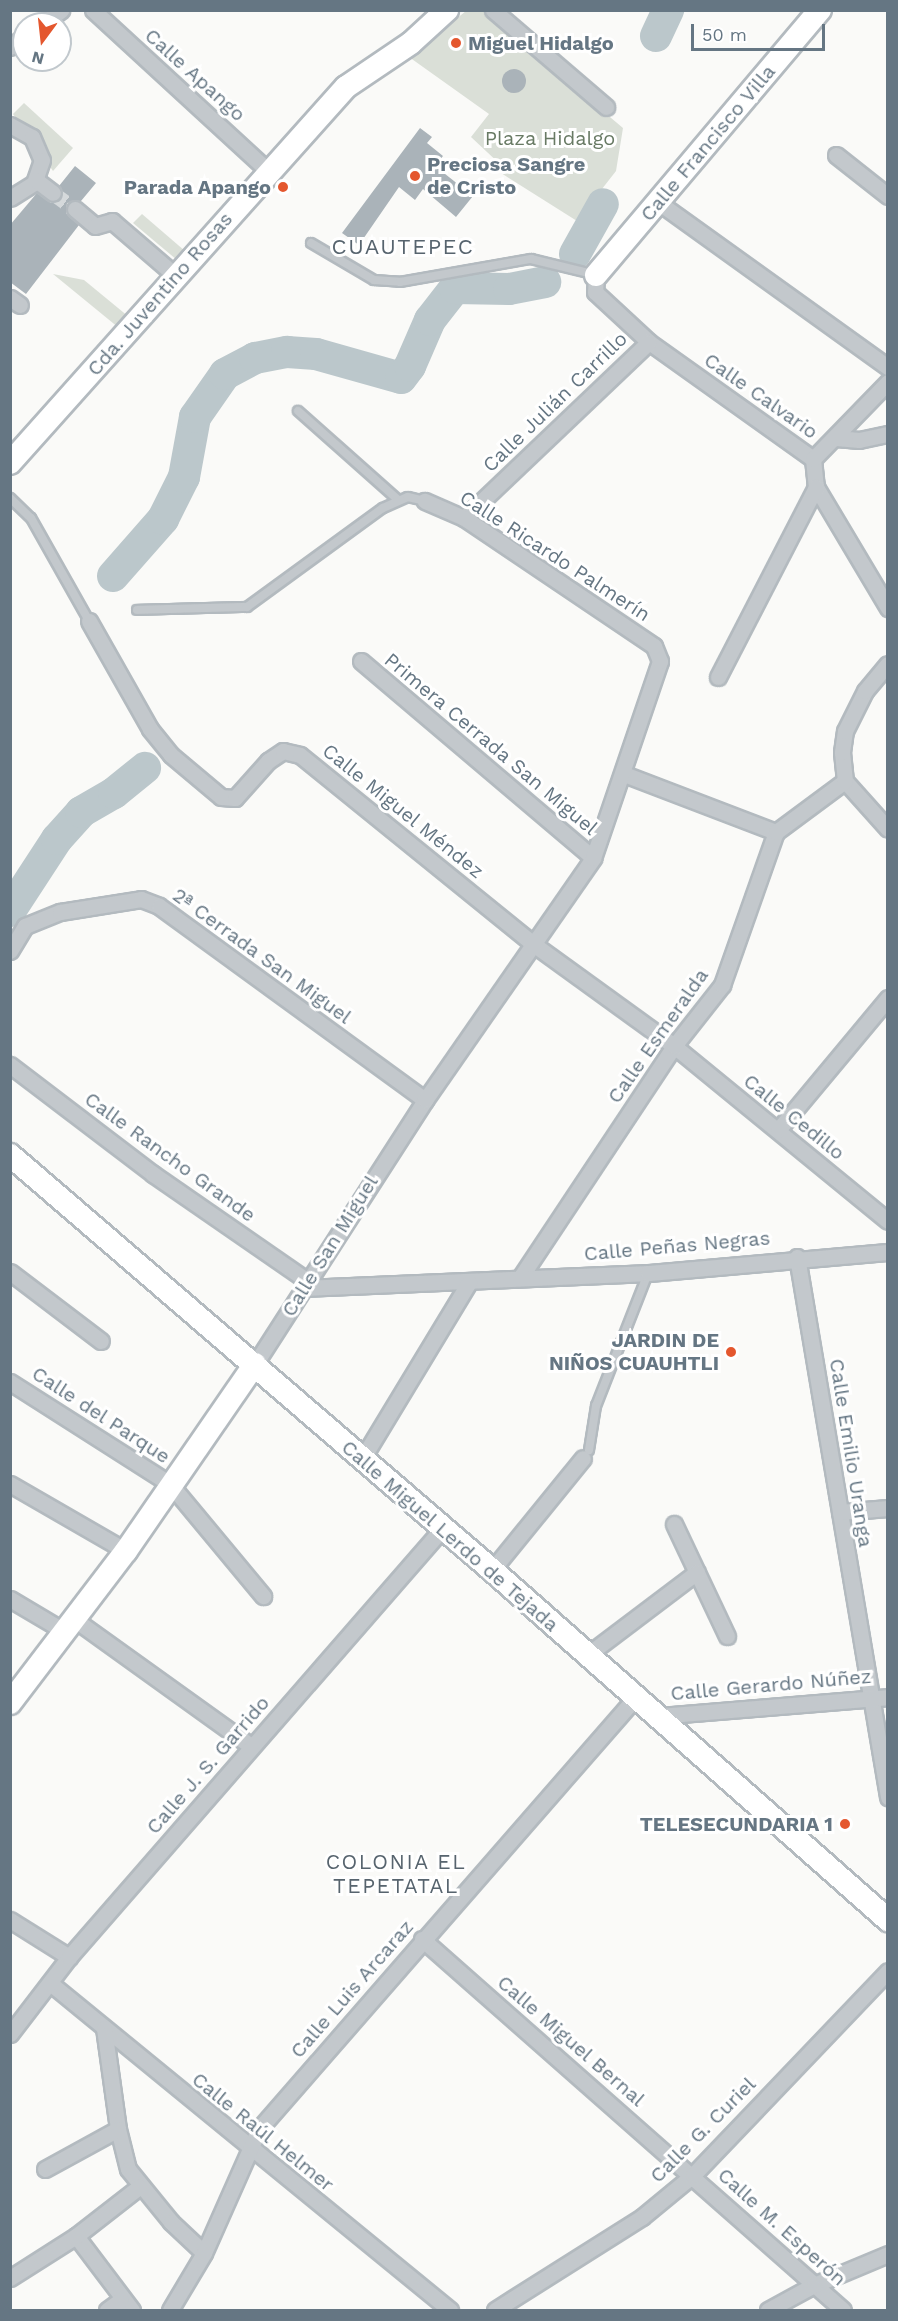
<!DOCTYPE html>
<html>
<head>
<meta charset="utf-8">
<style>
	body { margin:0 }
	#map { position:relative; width:898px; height:2321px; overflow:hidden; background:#fafaf8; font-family:"Work Sans",sans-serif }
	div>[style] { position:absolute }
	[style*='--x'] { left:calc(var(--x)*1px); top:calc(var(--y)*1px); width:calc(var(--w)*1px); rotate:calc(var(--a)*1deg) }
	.green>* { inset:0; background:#dadfd7 }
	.river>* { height:32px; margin:-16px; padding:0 16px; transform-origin:16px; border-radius:16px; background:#bbc7cb }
	.building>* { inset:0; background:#aab3b9 }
	.round { border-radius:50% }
	.street-tunnel>* { height:15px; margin-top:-7.5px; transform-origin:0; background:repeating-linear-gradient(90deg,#d5d9db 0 15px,transparent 0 23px) }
	.roads { filter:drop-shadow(2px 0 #b3babf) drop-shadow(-2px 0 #b3babf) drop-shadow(0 2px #b3babf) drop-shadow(0 -2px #b3babf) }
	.lane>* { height:8px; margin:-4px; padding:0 4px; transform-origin:4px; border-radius:4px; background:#c3c8cc }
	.street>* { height:15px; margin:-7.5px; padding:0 7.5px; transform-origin:7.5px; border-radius:7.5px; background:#c3c8cc }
	.secondary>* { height:22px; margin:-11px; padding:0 11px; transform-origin:11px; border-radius:11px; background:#fff }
	.dots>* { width:16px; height:16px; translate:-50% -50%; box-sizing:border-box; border:3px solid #fff; border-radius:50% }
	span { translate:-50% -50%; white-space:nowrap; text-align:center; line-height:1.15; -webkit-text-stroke:6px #fff; paint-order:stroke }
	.poi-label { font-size:20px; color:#657683; font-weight:700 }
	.left { translate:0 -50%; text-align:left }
	.right { translate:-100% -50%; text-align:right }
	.street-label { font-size:20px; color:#657683 }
	.park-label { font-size:20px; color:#687a64 }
	.neighbourhood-label { font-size:21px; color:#57646e; letter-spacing:1.5px }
	.quarter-label { font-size:22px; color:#57646e; letter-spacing:1.5px }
	.frame { position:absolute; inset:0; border:12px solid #657683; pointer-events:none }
	.north { position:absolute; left:12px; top:12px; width:60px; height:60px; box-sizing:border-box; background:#fff; border:2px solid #c1c8cd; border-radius:50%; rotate:195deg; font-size:16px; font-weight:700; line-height:24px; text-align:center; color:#657683 }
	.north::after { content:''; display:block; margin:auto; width:21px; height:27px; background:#e4572e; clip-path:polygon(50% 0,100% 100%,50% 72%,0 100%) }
	.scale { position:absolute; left:691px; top:24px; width:134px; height:27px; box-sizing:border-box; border:3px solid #657683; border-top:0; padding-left:8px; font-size:18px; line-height:21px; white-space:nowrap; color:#657683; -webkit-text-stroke:4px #fff; paint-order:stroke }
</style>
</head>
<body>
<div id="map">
	<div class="green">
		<div style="clip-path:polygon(466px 11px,484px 11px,623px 128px,616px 171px,577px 221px,501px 173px,503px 167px,471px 137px,489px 114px,409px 57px)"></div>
		<div style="clip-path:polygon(24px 103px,73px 148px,53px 171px,13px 114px)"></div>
		<div style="clip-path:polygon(142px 214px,185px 251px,177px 260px,133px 223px)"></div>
		<div style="clip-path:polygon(53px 274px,84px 280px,129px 317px,119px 328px)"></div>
	</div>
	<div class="river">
		<div style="--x:656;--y:36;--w:29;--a:-65"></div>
		<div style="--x:575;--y:254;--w:57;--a:-60.8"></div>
		<div style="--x:113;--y:576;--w:76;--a:-48.7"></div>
		<div style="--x:163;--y:519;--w:47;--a:-63.4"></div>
		<div style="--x:184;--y:477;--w:61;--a:-79.6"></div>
		<div style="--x:195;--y:417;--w:52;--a:-55.1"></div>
		<div style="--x:225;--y:374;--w:34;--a:-28"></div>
		<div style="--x:255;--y:358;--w:33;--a:-11"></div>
		<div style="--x:287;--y:352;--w:29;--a:4"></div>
		<div style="--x:316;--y:354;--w:88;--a:15.8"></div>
		<div style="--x:401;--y:378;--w:15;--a:-53"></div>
		<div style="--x:410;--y:366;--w:50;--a:-66.5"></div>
		<div style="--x:430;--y:320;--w:41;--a:-52"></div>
		<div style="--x:455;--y:288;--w:54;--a:1.1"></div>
		<div style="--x:509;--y:289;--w:37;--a:-11"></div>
		<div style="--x:10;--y:911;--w:86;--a:-56.9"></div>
		<div style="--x:57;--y:839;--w:36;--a:-48"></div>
		<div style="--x:81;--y:812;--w:38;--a:-30"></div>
		<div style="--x:114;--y:793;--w:40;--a:-39"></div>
	</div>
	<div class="building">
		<div class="round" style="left:502px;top:69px;width:24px;height:24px"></div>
		<div style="clip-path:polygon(420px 128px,432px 137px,427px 143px,443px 156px,435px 166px,473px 196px,456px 217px,423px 189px,415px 200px,399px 187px,359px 245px,342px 233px)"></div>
		<div style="clip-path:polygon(75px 166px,96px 183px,81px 201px,67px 203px,66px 213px,79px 225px,26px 294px,10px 282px,10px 225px,37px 193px,51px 203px,60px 199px,59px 186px)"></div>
	</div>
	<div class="street-tunnel">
		<div style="--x:53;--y:193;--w:27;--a:36"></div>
	</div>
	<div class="roads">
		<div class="lane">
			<div style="--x:311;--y:243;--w:73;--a:30.4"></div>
			<div style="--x:374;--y:280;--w:26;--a:4"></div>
			<div style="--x:400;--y:282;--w:133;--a:-10"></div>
			<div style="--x:531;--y:259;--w:64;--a:13.6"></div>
			<div style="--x:298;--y:411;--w:132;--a:41.6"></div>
			<div style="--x:10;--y:498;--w:29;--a:44"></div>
			<div style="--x:31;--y:518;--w:118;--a:60.6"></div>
			<div style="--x:137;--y:610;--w:110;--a:-1.6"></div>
			<div style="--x:247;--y:607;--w:168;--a:-36.1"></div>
			<div style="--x:383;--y:508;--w:27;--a:-24"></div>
			<div style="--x:408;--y:497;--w:17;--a:13"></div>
			<div style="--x:589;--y:1450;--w:45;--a:-81"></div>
			<div style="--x:596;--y:1406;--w:143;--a:-68.6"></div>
		</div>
		<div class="street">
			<div style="--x:93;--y:10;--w:238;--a:42.6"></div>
			<div style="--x:493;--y:10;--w:149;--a:40.6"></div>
			<div style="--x:42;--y:24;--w:24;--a:-36"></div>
			<div style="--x:10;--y:47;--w:17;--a:-36"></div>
			<div style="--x:10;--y:125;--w:25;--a:29"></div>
			<div style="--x:32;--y:137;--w:25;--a:67"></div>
			<div style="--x:42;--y:160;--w:24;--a:109"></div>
			<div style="--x:34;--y:183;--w:28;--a:148"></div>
			<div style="--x:836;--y:155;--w:66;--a:38.3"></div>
			<div style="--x:36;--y:180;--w:21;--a:37"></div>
			<div style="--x:658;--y:202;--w:283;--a:35.7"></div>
			<div style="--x:75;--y:209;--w:26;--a:40"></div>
			<div style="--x:95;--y:226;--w:18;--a:-16"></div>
			<div style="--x:112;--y:221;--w:84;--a:40.7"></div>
			<div style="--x:596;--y:275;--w:17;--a:93"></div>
			<div style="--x:595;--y:292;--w:74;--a:42.8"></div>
			<div style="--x:649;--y:342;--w:201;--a:35.5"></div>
			<div style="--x:813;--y:459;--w:28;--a:84"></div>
			<div style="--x:816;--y:487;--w:141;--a:59.2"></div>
			<div style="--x:10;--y:298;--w:12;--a:35"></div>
			<div style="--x:836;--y:438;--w:23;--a:5"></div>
			<div style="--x:859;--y:440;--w:30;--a:-12"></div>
			<div style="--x:813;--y:459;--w:107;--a:-45.8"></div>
			<div style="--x:464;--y:518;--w:255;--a:-43.6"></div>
			<div style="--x:89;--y:621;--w:124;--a:60.5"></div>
			<div style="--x:150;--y:729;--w:33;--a:51"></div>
			<div style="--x:171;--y:755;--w:65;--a:40"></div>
			<div style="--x:221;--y:797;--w:14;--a:4"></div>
			<div style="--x:235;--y:798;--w:50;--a:-48.3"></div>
			<div style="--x:268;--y:761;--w:18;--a:-34"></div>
			<div style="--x:283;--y:751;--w:17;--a:13"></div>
			<div style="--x:300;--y:755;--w:304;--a:39"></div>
			<div style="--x:536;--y:946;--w:170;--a:35.9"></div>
			<div style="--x:674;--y:1046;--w:276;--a:39.3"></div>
			<div style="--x:361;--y:661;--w:304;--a:40.3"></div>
			<div style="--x:718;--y:677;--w:214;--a:-62.7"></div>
			<div style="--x:624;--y:774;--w:163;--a:20.9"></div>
			<div style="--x:845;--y:781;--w:64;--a:48.1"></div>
			<div style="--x:10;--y:951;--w:29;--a:-59"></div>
			<div style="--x:25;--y:926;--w:38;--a:-22"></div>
			<div style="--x:60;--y:912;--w:82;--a:-9.1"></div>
			<div style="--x:141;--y:899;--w:19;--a:21"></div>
			<div style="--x:159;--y:906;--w:329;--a:36.1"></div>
			<div style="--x:10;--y:1065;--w:180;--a:37.3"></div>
			<div style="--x:153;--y:1174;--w:186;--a:34.7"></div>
			<div style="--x:778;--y:1130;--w:172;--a:-50.2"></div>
			<div style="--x:797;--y:1257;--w:548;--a:80.43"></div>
			<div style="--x:10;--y:1272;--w:114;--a:37.2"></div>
			<div style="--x:520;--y:1278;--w:278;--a:-56.4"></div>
			<div style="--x:674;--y:1046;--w:78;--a:-51.8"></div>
			<div style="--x:722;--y:985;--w:162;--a:-70.6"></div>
			<div style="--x:776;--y:832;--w:86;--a:-36.5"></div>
			<div style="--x:845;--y:781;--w:29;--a:-96"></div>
			<div style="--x:842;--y:752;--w:21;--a:-82"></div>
			<div style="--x:845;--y:731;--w:45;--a:-63.4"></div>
			<div style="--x:865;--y:691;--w:35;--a:-50"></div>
			<div style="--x:305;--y:1288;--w:343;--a:-2.5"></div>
			<div style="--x:648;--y:1273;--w:241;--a:-5"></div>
			<div style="--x:255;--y:1364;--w:314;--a:-57.2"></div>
			<div style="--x:425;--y:1100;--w:295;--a:-55.2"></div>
			<div style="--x:593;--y:858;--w:208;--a:-71.2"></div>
			<div style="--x:660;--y:661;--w:16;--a:-112"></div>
			<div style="--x:654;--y:646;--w:229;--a:-146"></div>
			<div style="--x:464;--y:518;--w:43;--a:-156.4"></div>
			<div style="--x:10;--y:1382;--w:190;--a:32.5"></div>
			<div style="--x:170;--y:1484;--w:146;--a:50.3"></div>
			<div style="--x:362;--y:1459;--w:207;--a:-58.8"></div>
			<div style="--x:10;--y:1484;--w:134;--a:30"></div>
			<div style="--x:840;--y:1512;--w:48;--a:-4.8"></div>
			<div style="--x:674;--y:1524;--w:124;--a:64.7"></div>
			<div style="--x:492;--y:1570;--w:144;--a:-50.9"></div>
			<div style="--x:10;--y:1599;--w:63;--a:30.7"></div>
			<div style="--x:74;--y:1619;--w:218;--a:35.7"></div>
			<div style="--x:586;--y:1656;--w:139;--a:-37.1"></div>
			<div style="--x:658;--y:1716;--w:231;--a:-4.7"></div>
			<div style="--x:10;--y:1920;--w:70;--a:32.1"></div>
			<div style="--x:422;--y:1939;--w:561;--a:41.39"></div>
			<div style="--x:50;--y:1983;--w:517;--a:39.27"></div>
			<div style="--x:104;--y:2028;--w:102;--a:82.1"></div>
			<div style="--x:118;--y:2129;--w:41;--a:76"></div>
			<div style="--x:128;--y:2169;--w:68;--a:50.9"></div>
			<div style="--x:171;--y:2222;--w:45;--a:43.2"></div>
			<div style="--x:10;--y:2034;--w:97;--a:-52.5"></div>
			<div style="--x:69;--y:1957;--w:568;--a:-48.93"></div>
			<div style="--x:45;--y:2169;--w:83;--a:-28.7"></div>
			<div style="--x:76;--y:2236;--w:93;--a:52.9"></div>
			<div style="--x:10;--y:2278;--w:78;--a:-32.5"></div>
			<div style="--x:76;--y:2236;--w:80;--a:-37.9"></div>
			<div style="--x:107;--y:2310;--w:17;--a:-36"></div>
			<div style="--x:170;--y:2310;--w:66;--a:-59.2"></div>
			<div style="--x:204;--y:2253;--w:136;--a:-66.1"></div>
			<div style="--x:259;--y:2129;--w:572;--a:-48.9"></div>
			<div style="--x:495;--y:2310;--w:174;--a:-32.3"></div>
			<div style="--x:642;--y:2217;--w:66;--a:-39.5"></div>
			<div style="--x:693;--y:2175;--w:282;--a:-46.3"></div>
			<div style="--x:768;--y:2310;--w:52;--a:-28.5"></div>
			<div style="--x:814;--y:2285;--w:80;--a:-22.7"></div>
		</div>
		<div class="secondary">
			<div style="--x:596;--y:275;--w:347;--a:-49.8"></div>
			<div style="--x:10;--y:463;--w:504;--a:-48.22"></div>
			<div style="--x:346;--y:87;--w:78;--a:-34.1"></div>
			<div style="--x:411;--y:43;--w:49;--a:-42.5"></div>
			<div style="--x:10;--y:1155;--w:636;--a:40.73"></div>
			<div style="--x:492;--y:1570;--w:529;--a:41.47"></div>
			<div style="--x:10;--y:1703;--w:191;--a:-52.7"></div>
			<div style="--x:126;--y:1551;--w:227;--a:-55.4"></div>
		</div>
	</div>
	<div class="dots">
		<div style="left:456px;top:43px;background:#e4572e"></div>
		<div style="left:415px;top:176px;background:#e4572e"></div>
		<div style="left:283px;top:187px;background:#e4572e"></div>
		<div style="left:731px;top:1352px;background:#e4572e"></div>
		<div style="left:845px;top:1824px;background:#e4572e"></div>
	</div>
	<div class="poi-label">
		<span class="left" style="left:468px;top:43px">Miguel Hidalgo</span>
		<span class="left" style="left:427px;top:176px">Preciosa Sangre<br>de Cristo</span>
		<span class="right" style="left:271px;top:187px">Parada Apango</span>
		<span class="right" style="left:719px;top:1352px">JARDIN DE<br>NIÑOS CUAUHTLI</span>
		<span class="right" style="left:833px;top:1824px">TELESECUNDARIA 1</span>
	</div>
	<div class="street-label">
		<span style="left:195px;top:75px;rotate:42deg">Calle Apango</span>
		<span style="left:708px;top:143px;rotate:-50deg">Calle Francisco Villa</span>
		<span style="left:160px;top:294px;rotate:-49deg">Cda. Juventino Rosas</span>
		<span style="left:761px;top:396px;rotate:35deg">Calle Calvario</span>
		<span style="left:555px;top:402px;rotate:-44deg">Calle Julián Carrillo</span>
		<span style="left:555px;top:556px;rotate:33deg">Calle Ricardo Palmerín</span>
		<span style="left:491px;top:744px;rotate:40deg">Primera Cerrada San Miguel</span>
		<span style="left:403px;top:811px;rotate:39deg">Calle Miguel Méndez</span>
		<span style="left:262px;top:956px;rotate:36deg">2ª Cerrada San Miguel</span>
		<span style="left:658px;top:1036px;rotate:-55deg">Calle Esmeralda</span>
		<span style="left:794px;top:1117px;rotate:39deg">Calle Cedillo</span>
		<span style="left:170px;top:1157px;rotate:36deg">Calle Rancho Grande</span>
		<span style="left:330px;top:1246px;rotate:-58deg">Calle San Miguel</span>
		<span style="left:677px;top:1246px;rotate:-5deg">Calle Peñas Negras</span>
		<span style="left:101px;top:1415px;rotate:33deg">Calle del Parque</span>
		<span style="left:851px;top:1453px;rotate:81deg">Calle Emilio Uranga</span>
		<span style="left:450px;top:1536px;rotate:41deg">Calle Miguel Lerdo de Tejada</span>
		<span style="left:771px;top:1685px;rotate:-5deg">Calle Gerardo Núñez</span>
		<span style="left:208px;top:1765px;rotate:-49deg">Calle J. S. Garrido</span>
		<span style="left:352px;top:1989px;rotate:-49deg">Calle Luis Arcaraz</span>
		<span style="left:571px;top:2041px;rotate:41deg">Calle Miguel Bernal</span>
		<span style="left:703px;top:2130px;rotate:-45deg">Calle G. Curiel</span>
		<span style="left:263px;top:2132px;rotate:39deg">Calle Raúl Helmer</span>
		<span style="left:782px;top:2227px;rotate:42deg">Calle M. Esperón</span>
	</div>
	<div class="park-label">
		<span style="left:550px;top:138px">Plaza Hidalgo</span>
	</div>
	<div class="neighbourhood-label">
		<span style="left:396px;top:1874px">COLONIA EL<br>TEPETATAL</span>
	</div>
	<div class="quarter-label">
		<span style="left:403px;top:247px">CUAUTEPEC</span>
	</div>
	<div class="frame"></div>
	<div class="north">N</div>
	<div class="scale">50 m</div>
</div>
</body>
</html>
